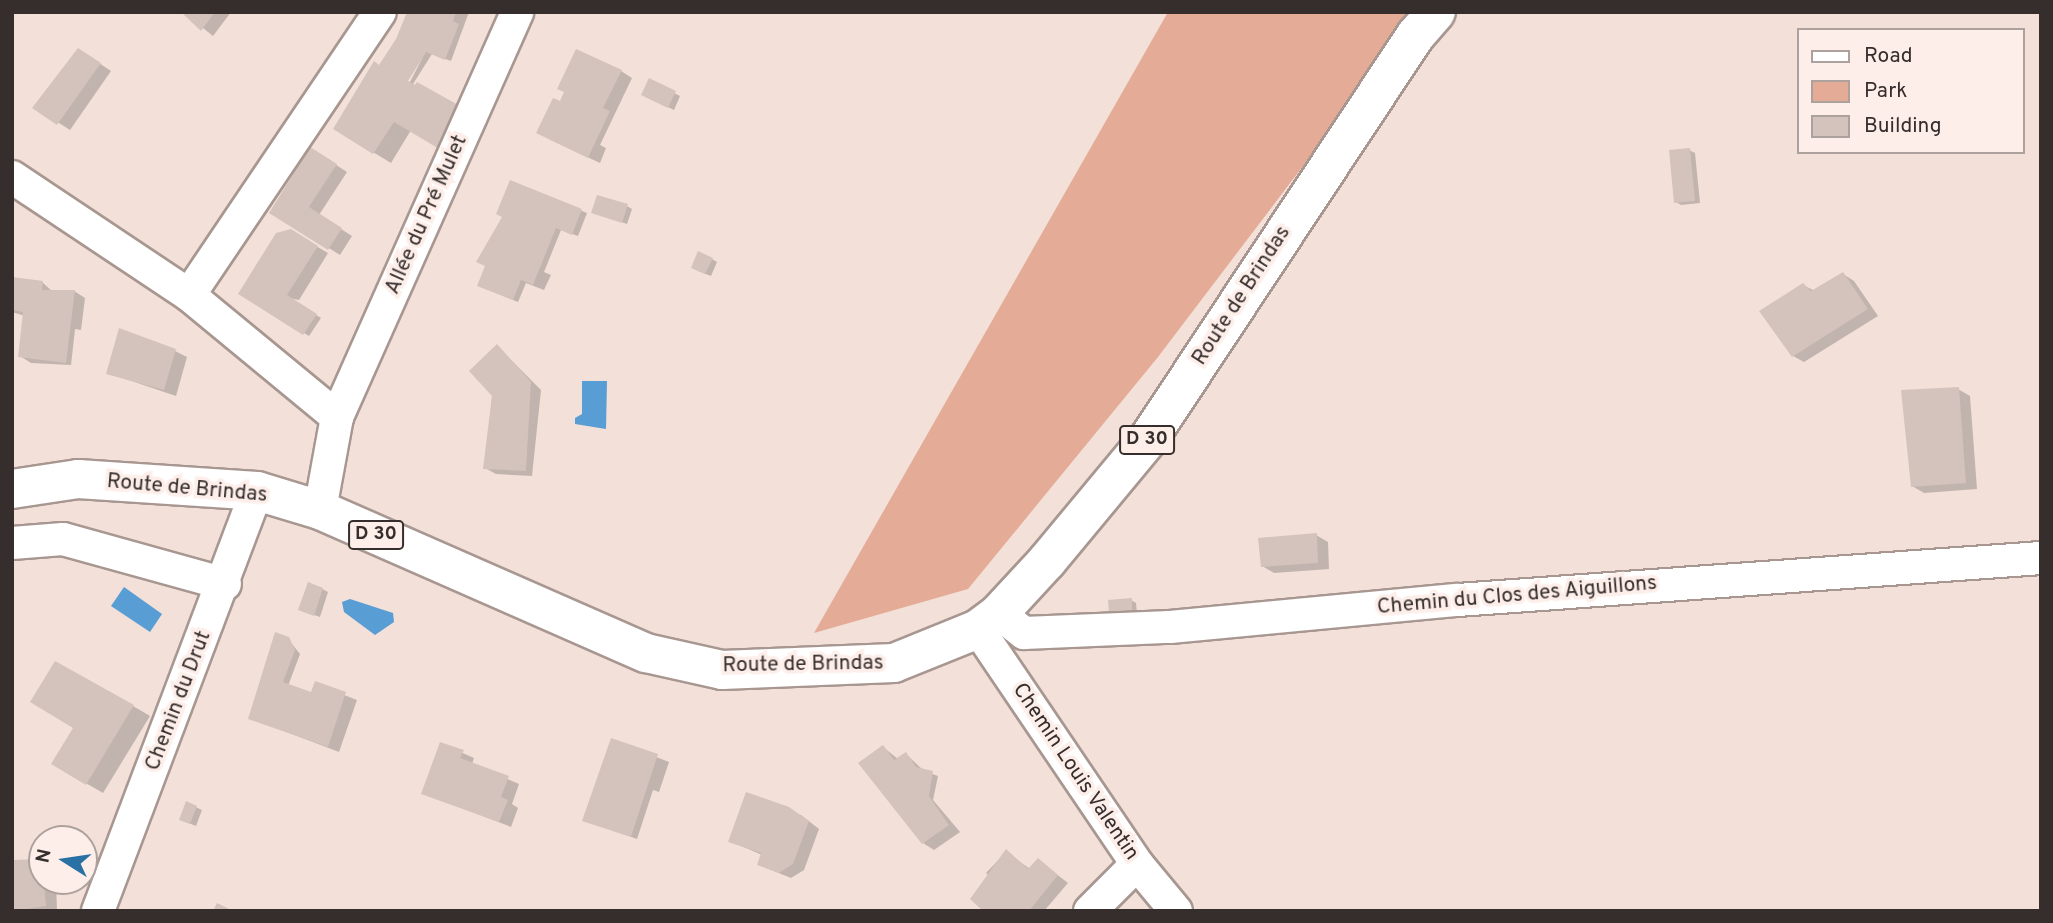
<!DOCTYPE html>
<html>
<head>
<meta charset="utf-8">
<style>
	body { margin:0 }
	#map { position:relative; width:2053px; height:923px; overflow:hidden; background:#f2e0d9; font-family:Overpass,sans-serif }
	div>[style] { position:absolute }
	[style*='--x'] { left:calc(var(--x)*1px); top:calc(var(--y)*1px); width:calc(var(--w)*1px); rotate:calc(var(--a)*1deg) }
	.green>* { inset:0; background:#e4ab96 }
	.water>* { inset:0; background:#589dd3 }
	.shadow>* { inset:0; background:#0003 }
	.building>* { inset:0; background:#d4c2bc }
	.roads { filter:drop-shadow(2px 0 #a89791) drop-shadow(-2px 0 #a89791) drop-shadow(0 2px #a89791) drop-shadow(0 -2px #a89791) }
	.street>* { height:32px; margin:-16px; padding:0 16px; transform-origin:16px; border-radius:16px; background:#fff }
	.primary>* { height:38px; margin:-19px; padding:0 19px; transform-origin:19px; border-radius:19px; background:#fff }
	span { translate:-50% -50%; white-space:nowrap; text-align:center; line-height:1.15; -webkit-text-stroke:7px #fdeee9; paint-order:stroke }
	.shield-label span { padding:2px 5px; background:#fdeee9; border:2px solid; border-radius:5px; -webkit-text-stroke-width:0 }
	.shield-label { font-size:19px; color:#352e2c; font-weight:700 }
	.street-label { font-size:21px; color:#352e2c }
	.frame { position:absolute; inset:0; border:14px solid #352e2c; pointer-events:none }
	.legend { position:absolute; left:1797px; top:28px; width:228px; height:126px; box-sizing:border-box; background:#fdeee9; border:2px solid #ada19d; margin:0; padding:9px 12px; list-style:none; font-size:21px; color:#352e2c }
	.legend li { display:flex; align-items:center; gap:14px; height:35px }
	.legend b { width:35px; border:2px solid #ada19d }
	.north { position:absolute; left:28px; top:825px; width:70px; height:70px; box-sizing:border-box; background:#fdeee9; border:2px solid #ada19d; border-radius:50%; rotate:282deg; font-size:19px; font-weight:700; line-height:28px; text-align:center; color:#352e2c }
	.north::after { content:''; display:block; margin:auto; width:24px; height:32px; background:#2971a5; clip-path:polygon(50% 0,100% 100%,50% 72%,0 100%) }
</style>
</head>
<body>
<div id="map">
	<div class="green">
		<div style="clip-path:polygon(1168px 12px,1420px 12px,1158px 357px,968px 589px,814px 633px)"></div>
	</div>
	<div class="water">
		<div style="clip-path:polygon(582px 381px,607px 381px,606px 429px,575px 424px,575px 418px,582px 414px)"></div>
		<div style="clip-path:polygon(124px 587px,162px 614px,150px 632px,111px 606px)"></div>
		<div style="clip-path:polygon(350px 599px,393px 613px,394px 622px,375px 635px,344px 612px,342px 602px)"></div>
	</div>
	<div class="shadow">
		<div style="clip-path:polygon(183px 12px,231px 12px,213px 36px)"></div>
		<div style="clip-path:polygon(evenodd,409px 12px,469px 12px,451px 61px,432px 54px,413px 84px,459px 108px,411px 130px,391px 163px,335px 129px,399px 37px,409px 12px,429px 45px,410px 82px,406px 82px,429px 45px)"></div>
		<div style="clip-path:polygon(90px 57px,111px 71px,70px 130px,34px 107px)"></div>
		<div style="clip-path:polygon(621px 71px,632px 78px,600px 145px,606px 148px,600px 163px,549px 139px,561px 103px)"></div>
		<div style="clip-path:polygon(650px 81px,680px 96px,674px 110px,649px 98px)"></div>
		<div style="clip-path:polygon(1689px 150px,1695px 153px,1700px 203px,1681px 205px,1676px 202px)"></div>
		<div style="clip-path:polygon(322px 156px,347px 172px,319px 215px,352px 236px,340px 255px,271px 212px)"></div>
		<div style="clip-path:polygon(511px 182px,587px 213px,578px 236px,561px 230px,544px 272px,551px 275px,544px 290px,526px 283px,518px 302px,484px 288px)"></div>
		<div style="clip-path:polygon(627px 206px,632px 209px,627px 224px,593px 212px)"></div>
		<div style="clip-path:polygon(290px 231px,328px 253px,299px 300px,288px 298px,321px 318px,309px 336px,240px 294px)"></div>
		<div style="clip-path:polygon(712px 259px,717px 262px,711px 276px,698px 271px)"></div>
		<div style="clip-path:polygon(1843px 274px,1854px 281px,1878px 316px,1804px 362px,1793px 356px,1803px 285px,1815px 291px)"></div>
		<div style="clip-path:polygon(12px 278px,42px 282px,53px 292px,74px 291px,85px 298px,81px 330px,75px 329px,71px 365px,31px 363px,20px 356px,25px 316px,12px 312px)"></div>
		<div style="clip-path:polygon(497px 346px,541px 390px,532px 476px,496px 474px,485px 468px)"></div>
		<div style="clip-path:polygon(175px 351px,187px 357px,176px 396px,108px 373px)"></div>
		<div style="clip-path:polygon(1958px 389px,1970px 396px,1977px 489px,1924px 493px,1912px 486px)"></div>
		<div style="clip-path:polygon(1316px 535px,1328px 542px,1329px 569px,1274px 573px,1262px 566px)"></div>
		<div style="clip-path:polygon(322px 589px,328px 592px,320px 617px,305px 612px)"></div>
		<div style="clip-path:polygon(1131px 600px,1136px 603px,1137px 613px,1110px 612px)"></div>
		<div style="clip-path:polygon(288px 639px,300px 654px,288px 686px,312px 694px,316px 684px,357px 700px,339px 752px,250px 718px)"></div>
		<div style="clip-path:polygon(133px 706px,150px 716px,103px 793px,53px 764px)"></div>
		<div style="clip-path:polygon(612px 740px,669px 762px,659px 792px,653px 790px,637px 839px,584px 820px)"></div>
		<div style="clip-path:polygon(442px 744px,474px 758px,472px 764px,519px 784px,512px 804px,518px 808px,511px 827px,423px 793px)"></div>
		<div style="clip-path:polygon(883px 747px,898px 759px,906px 754px,924px 771px,938px 776px,933px 800px,960px 832px,934px 850px,923px 843px)"></div>
		<div style="clip-path:polygon(187px 803px,202px 810px,196px 826px,186px 822px)"></div>
		<div style="clip-path:polygon(801px 815px,819px 829px,804px 870px,791px 878px,759px 865px,762px 855px,730px 841px)"></div>
		<div style="clip-path:polygon(1006px 852px,1030px 869px,1038px 860px,1068px 883px,1044px 911px,985px 911px,991px 878px,986px 873px)"></div>
		<div style="clip-path:polygon(42px 881px,56px 881px,57px 911px,12px 911px)"></div>
	</div>
	<div class="building">
		<div style="clip-path:polygon(181px 12px,215px 12px,201px 31px)"></div>
		<div style="clip-path:polygon(407px 12px,456px 12px,453px 21px,459px 24px,445px 60px,426px 52px,408px 81px,415px 85px,417px 82px,460px 106px,441px 150px,394px 122px,373px 154px,333px 129px,374px 61px,379px 65px,396px 39px)"></div>
		<div style="clip-path:polygon(78px 48px,101px 63px,57px 125px,32px 108px)"></div>
		<div style="clip-path:polygon(576px 49px,622px 70px,603px 108px,610px 111px,588px 158px,536px 133px,553px 98px,560px 101px,564px 92px,557px 89px)"></div>
		<div style="clip-path:polygon(649px 78px,676px 91px,668px 108px,641px 95px)"></div>
		<div style="clip-path:polygon(310px 147px,337px 164px,309px 207px,342px 228px,328px 250px,269px 213px)"></div>
		<div style="clip-path:polygon(1690px 148px,1695px 201px,1674px 203px,1669px 150px)"></div>
		<div style="clip-path:polygon(510px 180px,582px 209px,572px 235px,556px 228px,533px 285px,521px 280px,513px 300px,477px 286px,485px 266px,476px 262px,502px 217px,496px 214px)"></div>
		<div style="clip-path:polygon(597px 195px,628px 204px,622px 223px,591px 213px)"></div>
		<div style="clip-path:polygon(291px 229px,318px 246px,287px 295px,317px 314px,303px 335px,238px 294px,276px 233px)"></div>
		<div style="clip-path:polygon(698px 251px,713px 258px,705px 274px,691px 268px)"></div>
		<div style="clip-path:polygon(1843px 272px,1868px 309px,1792px 357px,1759px 311px,1803px 283px,1811px 291px)"></div>
		<div style="clip-path:polygon(12px 277px,43px 281px,42px 290px,75px 290px,66px 363px,18px 357px,23px 312px,12px 310px)"></div>
		<div style="clip-path:polygon(119px 328px,176px 349px,164px 390px,106px 374px)"></div>
		<div style="clip-path:polygon(497px 344px,531px 382px,526px 471px,483px 469px,492px 396px,469px 371px)"></div>
		<div style="clip-path:polygon(1959px 387px,1966px 483px,1911px 487px,1901px 390px)"></div>
		<div style="clip-path:polygon(1317px 533px,1318px 563px,1261px 567px,1258px 538px)"></div>
		<div style="clip-path:polygon(308px 582px,323px 588px,314px 616px,298px 610px)"></div>
		<div style="clip-path:polygon(1132px 598px,1132px 611px,1109px 613px,1108px 600px)"></div>
		<div style="clip-path:polygon(275px 632px,289px 637px,295px 650px,283px 682px,311px 692px,315px 681px,346px 692px,328px 747px,248px 719px)"></div>
		<div style="clip-path:polygon(55px 661px,134px 705px,86px 785px,51px 764px,73px 728px,30px 702px)"></div>
		<div style="clip-path:polygon(611px 738px,658px 754px,631px 837px,582px 821px)"></div>
		<div style="clip-path:polygon(440px 742px,464px 750px,460px 758px,509px 776px,501px 797px,508px 800px,499px 822px,421px 794px)"></div>
		<div style="clip-path:polygon(883px 745px,894px 760px,906px 752px,916px 767px,933px 771px,929px 796px,949px 825px,922px 844px,858px 763px)"></div>
		<div style="clip-path:polygon(746px 792px,789px 807px,809px 821px,793px 864px,779px 873px,757px 865px,761px 853px,728px 842px)"></div>
		<div style="clip-path:polygon(186px 801px,197px 806px,190px 824px,179px 820px)"></div>
		<div style="clip-path:polygon(1006px 849px,1028px 869px,1038px 858px,1058px 875px,1029px 911px,983px 911px,970px 899px)"></div>
		<div style="clip-path:polygon(42px 859px,46px 906px,12px 911px,12px 860px)"></div>
		<div style="clip-path:polygon(217px 903px,233px 911px,213px 911px)"></div>
	</div>
	<div class="roads">
		<div class="street">
			<div style="--x:12;--y:177;--w:213;--a:33.7"></div>
			<div style="--x:189;--y:295;--w:192;--a:39.5"></div>
			<div style="--x:337;--y:417;--w:95;--a:100.4"></div>
			<div style="--x:189;--y:295;--w:341;--a:-56"></div>
			<div style="--x:337;--y:417;--w:443;--a:-66"></div>
			<div style="--x:12;--y:543;--w:51;--a:-4.5"></div>
			<div style="--x:63;--y:539;--w:168;--a:15.5"></div>
			<div style="--x:999;--y:613;--w:32;--a:39"></div>
			<div style="--x:1024;--y:633;--w:146;--a:-2.4"></div>
			<div style="--x:1170;--y:627;--w:289;--a:-5.4"></div>
			<div style="--x:1458;--y:600;--w:585;--a:-4.12"></div>
			<div style="--x:978;--y:629;--w:284;--a:55.9"></div>
			<div style="--x:1137;--y:864;--w:61;--a:50.3"></div>
			<div style="--x:98;--y:911;--w:449;--a:-69.3"></div>
			<div style="--x:1090;--y:911;--w:66;--a:-45"></div>
		</div>
		<div class="primary">
			<div style="--x:12;--y:489;--w:67;--a:-8.6"></div>
			<div style="--x:78;--y:479;--w:179;--a:3.8"></div>
			<div style="--x:257;--y:491;--w:66;--a:16.8"></div>
			<div style="--x:320;--y:510;--w:356;--a:23.7"></div>
			<div style="--x:646;--y:653;--w:78;--a:12.6"></div>
			<div style="--x:722;--y:670;--w:172;--a:-2.3"></div>
			<div style="--x:894;--y:663;--w:91;--a:-22"></div>
			<div style="--x:978;--y:629;--w:26;--a:-37"></div>
			<div style="--x:999;--y:613;--w:71;--a:-47.3"></div>
			<div style="--x:1047;--y:561;--w:160;--a:-50.3"></div>
			<div style="--x:1149;--y:438;--w:483;--a:-56.5"></div>
			<div style="--x:1416;--y:35;--w:30;--a:-49"></div>
		</div>
	</div>
	<div class="shield-label">
		<span style="left:1147px;top:440px">D 30</span>
		<span style="left:376px;top:535px">D 30</span>
	</div>
	<div class="street-label">
		<span style="left:427px;top:215px;rotate:-66deg">Allée du Pré Mulet</span>
		<span style="left:1242px;top:296px;rotate:-57deg">Route de Brindas</span>
		<span style="left:187px;top:489px;rotate:5deg">Route de Brindas</span>
		<span style="left:1517px;top:596px;rotate:-5deg">Chemin du Clos des Aiguillons</span>
		<span style="left:803px;top:665px;rotate:-1deg">Route de Brindas</span>
		<span style="left:179px;top:701px;rotate:-69deg">Chemin du Drut</span>
		<span style="left:1075px;top:772px;rotate:56deg">Chemin Louis Valentin</span>
	</div>
	<div class="frame"></div>
	<ul class="legend">
	<li><b style="height:9px;background:#fff"></b>Road</li>
	<li><b style="height:19px;background:#e4ab96"></b>Park</li>
	<li><b style="height:19px;background:#d4c2bc"></b>Building</li>
	</ul>
	<div class="north">N</div>
</div>
</body>
</html>
